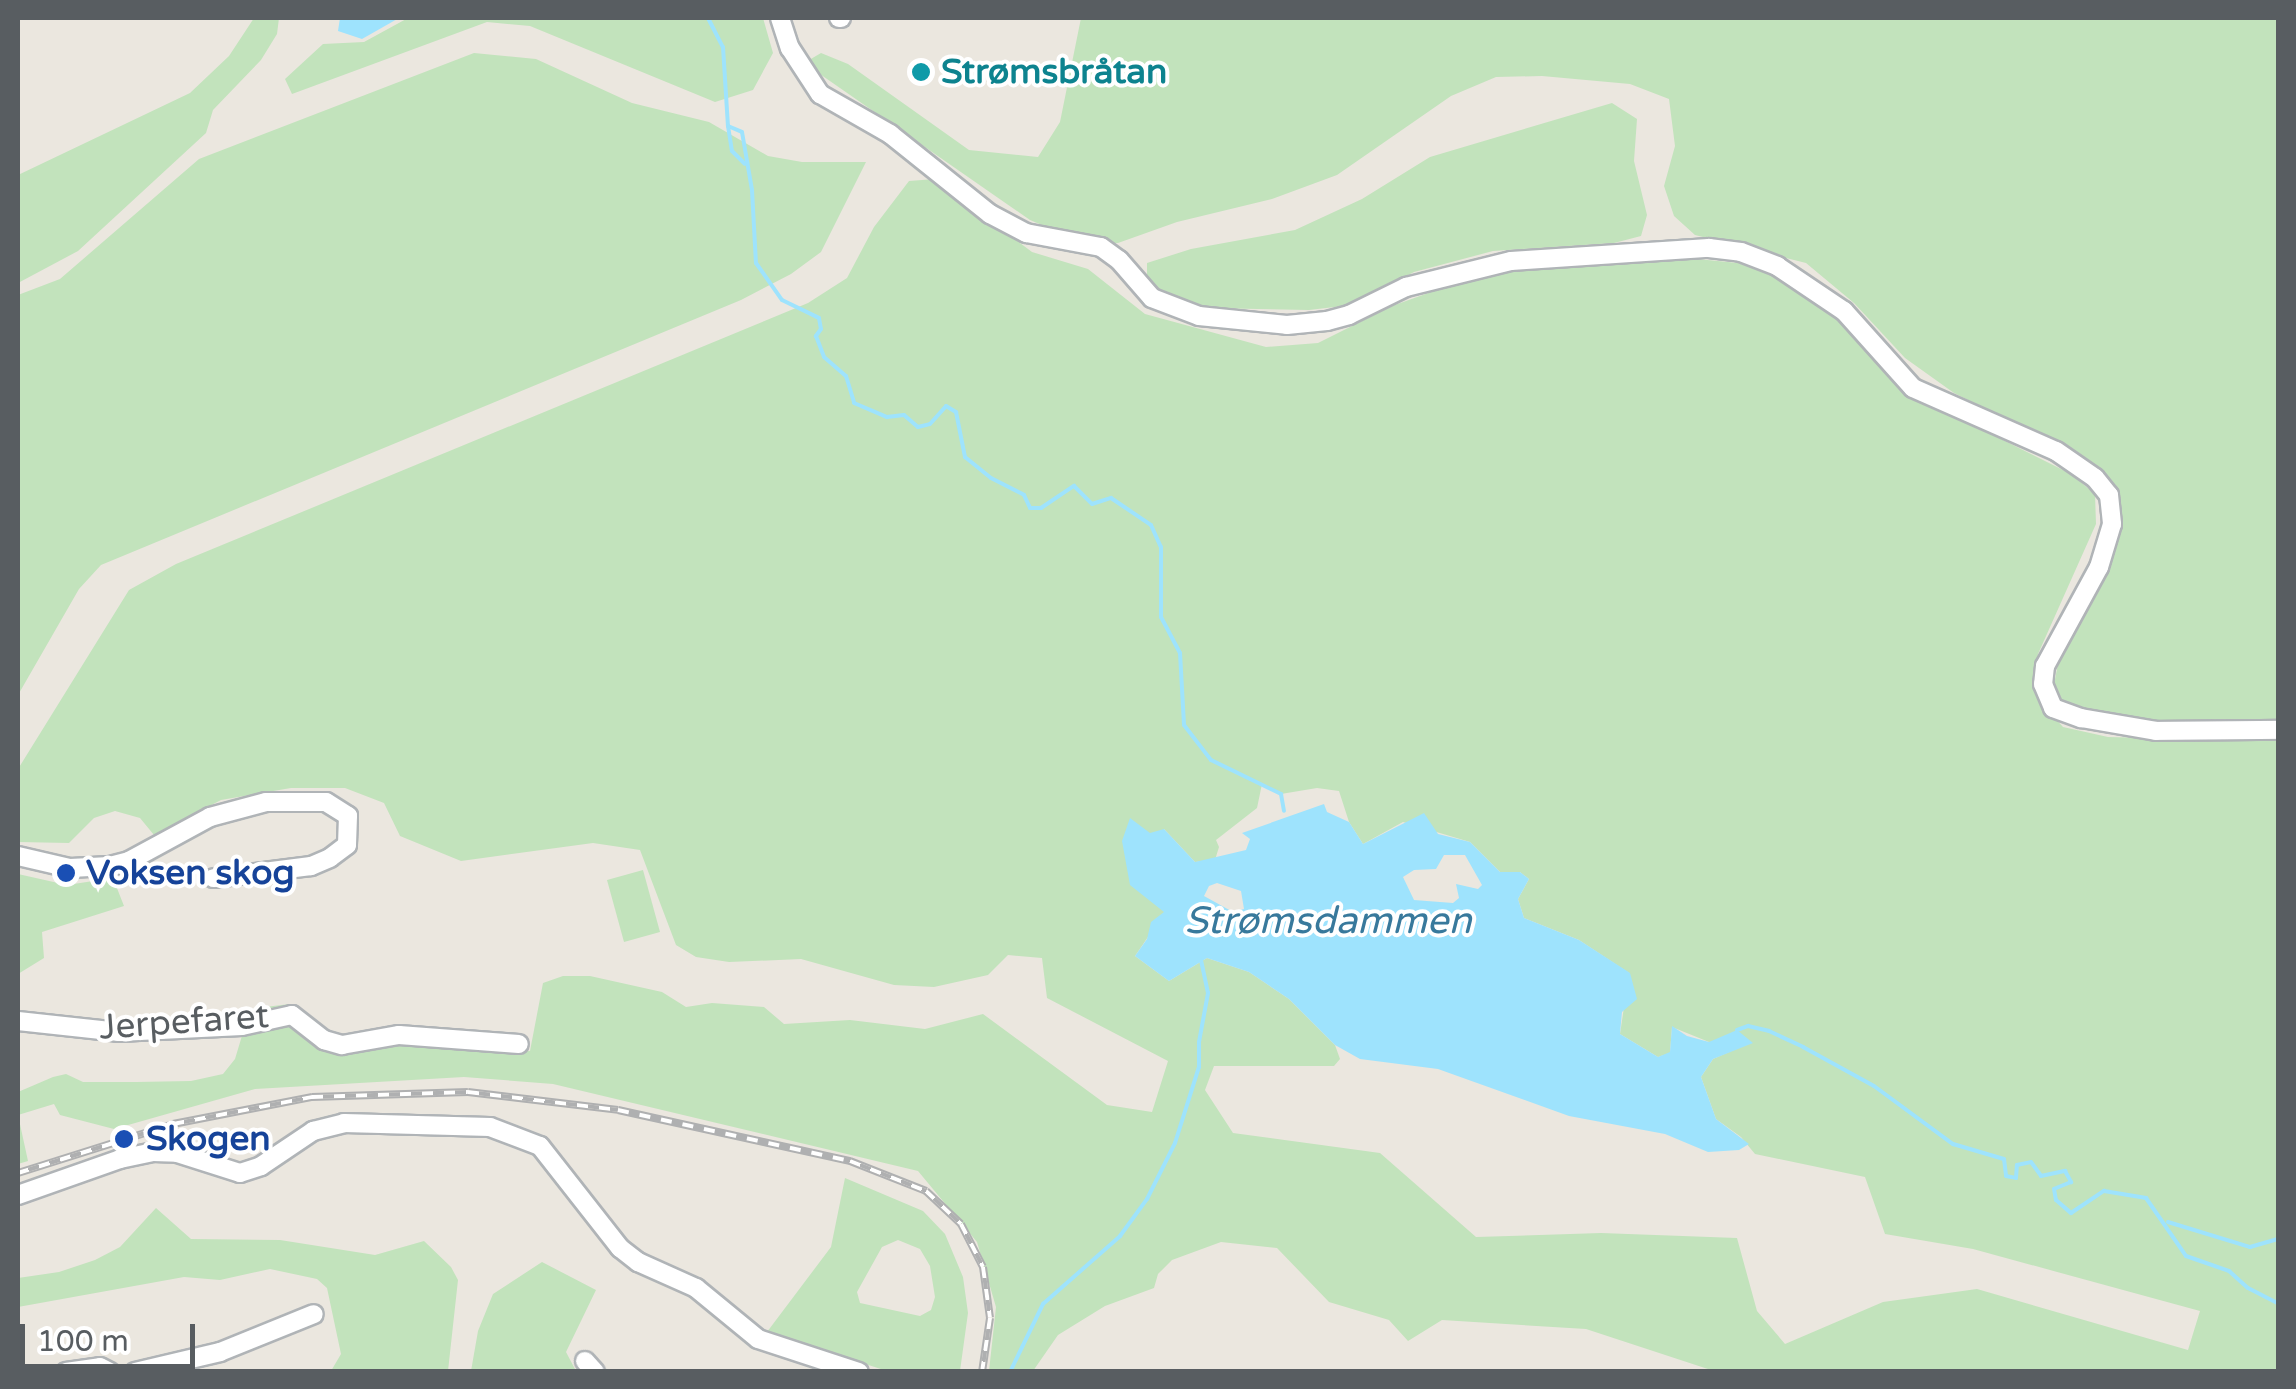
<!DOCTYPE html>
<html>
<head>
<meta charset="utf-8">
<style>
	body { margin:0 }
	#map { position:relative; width:2296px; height:1389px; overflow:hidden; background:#ebe7df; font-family:"Varela Round",sans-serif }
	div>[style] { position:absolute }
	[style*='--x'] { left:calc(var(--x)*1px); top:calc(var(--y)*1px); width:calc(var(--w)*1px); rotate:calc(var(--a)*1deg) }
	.green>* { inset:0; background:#c2e3bc }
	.water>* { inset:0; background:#9ee3fd }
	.stream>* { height:4px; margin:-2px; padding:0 2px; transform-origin:2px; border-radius:2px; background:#9ee3fd }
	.roads { filter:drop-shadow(2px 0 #b0b4b7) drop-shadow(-2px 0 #b0b4b7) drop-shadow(0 2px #b0b4b7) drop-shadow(0 -2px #b0b4b7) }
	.minor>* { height:18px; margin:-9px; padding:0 9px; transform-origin:9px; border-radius:9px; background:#fff }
	.rail>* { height:8px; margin-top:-4px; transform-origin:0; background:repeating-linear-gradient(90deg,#fff 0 11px,#afb0b1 0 22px); box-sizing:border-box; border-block:2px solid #afb0b1 }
	.dots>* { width:28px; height:28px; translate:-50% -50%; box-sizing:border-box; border:5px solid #fff; border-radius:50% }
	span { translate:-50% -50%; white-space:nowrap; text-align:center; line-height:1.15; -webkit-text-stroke:8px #fff; paint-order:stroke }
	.culture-label { font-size:35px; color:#0d838f; font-weight:700 }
	.left { translate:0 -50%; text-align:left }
	.transit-label { font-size:35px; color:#164399; font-weight:700 }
	.street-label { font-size:35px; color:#585d61 }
	.water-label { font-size:38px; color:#38799c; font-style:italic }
	.frame { position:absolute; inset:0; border:20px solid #585d61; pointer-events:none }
	.scale { position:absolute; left:20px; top:1324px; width:175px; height:45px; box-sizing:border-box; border:5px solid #585d61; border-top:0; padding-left:12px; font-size:30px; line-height:35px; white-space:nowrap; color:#585d61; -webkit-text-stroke:8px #fff; paint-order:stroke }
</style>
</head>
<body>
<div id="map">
	<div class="green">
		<div style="clip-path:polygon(254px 18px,279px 18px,277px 34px,261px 60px,213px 110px,206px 133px,78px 251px,18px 283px,18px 175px,190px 93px,229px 56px)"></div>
		<div style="clip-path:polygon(408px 18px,763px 18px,773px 53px,753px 90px,715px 102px,530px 26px,487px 22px,292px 94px,285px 79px,323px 44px,364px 42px)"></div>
		<div style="clip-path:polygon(1081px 18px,2278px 18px,2278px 724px,2205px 731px,2066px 708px,2054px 684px,2059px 659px,2099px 583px,2117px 526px,2119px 507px,2111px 484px,2087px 459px,1954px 393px,1905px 358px,1854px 303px,1806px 263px,1695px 235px,1674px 216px,1664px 186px,1675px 146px,1669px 99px,1630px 84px,1542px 76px,1496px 77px,1451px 96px,1337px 175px,1272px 199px,1177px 222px,1118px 243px,1086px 244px,1030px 220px,804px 63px,821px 53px,848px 64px,969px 150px,1038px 157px,1060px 122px)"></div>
		<div style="clip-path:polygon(474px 53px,536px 59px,632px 103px,709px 122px,768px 156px,802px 162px,866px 162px,821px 252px,791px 274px,741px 300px,101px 565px,79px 589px,18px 695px,18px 295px,60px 279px,199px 159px)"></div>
		<div style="clip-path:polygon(1612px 103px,1637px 119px,1634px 161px,1647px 215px,1641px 236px,1614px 243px,1493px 251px,1414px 272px,1352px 305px,1309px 310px,1203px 308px,1168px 298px,1147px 279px,1147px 263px,1191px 249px,1295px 230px,1362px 199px,1430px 157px)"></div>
		<div style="clip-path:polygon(evenodd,935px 179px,1032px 252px,1088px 269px,1145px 314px,1266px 347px,1318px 343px,1392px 306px,1459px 282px,1523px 270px,1687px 258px,1738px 263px,1790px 281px,1845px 316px,1913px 395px,2071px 474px,2095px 494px,2096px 524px,2038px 654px,2035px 681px,2045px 707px,2063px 727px,2108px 737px,2278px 741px,2278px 1371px,1714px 1371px,1586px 1329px,1442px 1320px,1408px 1341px,1389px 1320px,1329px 1302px,1277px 1248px,1221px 1242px,1172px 1260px,1158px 1274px,1154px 1288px,1105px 1306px,1058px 1335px,1033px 1371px,989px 1371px,996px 1307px,977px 1242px,918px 1171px,553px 1084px,464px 1077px,255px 1089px,114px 1129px,60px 1115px,54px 1104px,18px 1115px,28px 1161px,18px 1164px,18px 1092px,53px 1077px,66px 1074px,83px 1082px,136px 1082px,191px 1081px,223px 1074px,235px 1059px,247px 1019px,265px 1007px,290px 1004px,299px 1007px,323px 1043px,396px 1038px,530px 1051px,543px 983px,563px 976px,590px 976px,662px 992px,686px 1007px,712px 1003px,764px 1007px,784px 1024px,850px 1020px,925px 1029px,983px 1014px,1107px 1105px,1152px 1112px,1168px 1061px,1047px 998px,1042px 958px,1008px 955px,988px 975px,934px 987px,894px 985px,801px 959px,729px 962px,696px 957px,676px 945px,640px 850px,593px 843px,461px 861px,400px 836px,384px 803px,345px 788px,291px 788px,221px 800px,154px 835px,140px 818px,115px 811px,94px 818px,69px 843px,18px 842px,18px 769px,129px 590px,176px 564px,808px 303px,847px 278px,874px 227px,909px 181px,935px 179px,1262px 784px,1281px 794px,1317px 788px,1339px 791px,1349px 822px,1363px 844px,1403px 822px,1470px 842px,1500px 872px,1520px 872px,1529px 879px,1518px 899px,1524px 918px,1579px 940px,1629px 973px,1620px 1034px,1658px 1057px,1670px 1053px,1672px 1027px,1709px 1042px,1752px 1042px,1713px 1059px,1701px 1077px,1716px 1119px,1741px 1137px,1755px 1154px,1865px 1177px,1885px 1234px,1973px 1249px,2200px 1311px,2188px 1350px,1977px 1289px,1883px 1302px,1785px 1344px,1757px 1311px,1737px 1238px,1601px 1233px,1476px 1237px,1380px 1153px,1233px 1133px,1205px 1090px,1214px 1066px,1334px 1066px,1340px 1059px,1335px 1045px,1289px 999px,1249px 972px,1207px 958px,1169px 981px,1135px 956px,1165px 912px,1164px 829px,1195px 862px,1215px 860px,1219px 847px,1216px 840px,1257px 808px,1262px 784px)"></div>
		<div style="clip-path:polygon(643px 870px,660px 932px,624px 942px,607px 880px)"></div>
		<div style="clip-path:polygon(18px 874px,67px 885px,113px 878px,124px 906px,42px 932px,44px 958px,18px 974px)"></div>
		<div style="clip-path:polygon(evenodd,845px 1178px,923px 1211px,945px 1234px,963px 1277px,968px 1313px,960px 1371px,887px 1371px,767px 1332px,831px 1247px,845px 1178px,898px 1240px,920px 1249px,930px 1266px,935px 1297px,931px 1310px,920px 1316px,860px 1303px,857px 1292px,882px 1247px,898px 1240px)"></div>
		<div style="clip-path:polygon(156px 1208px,191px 1239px,280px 1240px,375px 1255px,424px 1241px,451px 1267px,458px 1280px,448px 1371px,331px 1371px,341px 1354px,327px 1288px,317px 1279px,270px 1269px,220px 1280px,184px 1277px,18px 1307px,18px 1278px,59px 1272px,95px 1260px,120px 1247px)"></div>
		<div style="clip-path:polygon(542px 1262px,596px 1290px,566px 1352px,576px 1371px,471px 1371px,478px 1331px,493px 1294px)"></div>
	</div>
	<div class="water">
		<div style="clip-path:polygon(340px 18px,399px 18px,362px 39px,338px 31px)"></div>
		<div style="clip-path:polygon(evenodd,1324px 804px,1327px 812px,1349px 822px,1363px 844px,1424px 813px,1438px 834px,1470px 842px,1500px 872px,1520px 872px,1529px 879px,1518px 899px,1524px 918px,1579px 940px,1630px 973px,1637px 999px,1622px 1012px,1620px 1034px,1658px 1057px,1670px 1052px,1672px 1026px,1687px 1036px,1709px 1042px,1737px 1030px,1753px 1043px,1713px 1059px,1701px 1077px,1716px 1119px,1749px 1144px,1739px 1150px,1708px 1152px,1665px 1134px,1569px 1116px,1438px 1069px,1360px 1059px,1335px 1045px,1289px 999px,1249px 972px,1207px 958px,1169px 981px,1135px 956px,1147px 939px,1151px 922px,1164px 912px,1130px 885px,1122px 841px,1130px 818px,1150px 833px,1164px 829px,1195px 862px,1246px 850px,1250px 839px,1242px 833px,1324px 804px,1444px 855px,1465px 855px,1482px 885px,1478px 889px,1456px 884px,1459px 898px,1453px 903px,1414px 900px,1403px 877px,1414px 870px,1436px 869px,1444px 855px,1324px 804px,1217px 883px,1241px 891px,1244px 909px,1233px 912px,1204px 896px,1209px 886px,1217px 883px)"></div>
	</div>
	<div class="stream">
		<div style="--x:708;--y:18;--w:33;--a:63"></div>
		<div style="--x:723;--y:47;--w:79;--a:86.4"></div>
		<div style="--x:728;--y:126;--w:15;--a:23"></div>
		<div style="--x:742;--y:132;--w:59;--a:80.2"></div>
		<div style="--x:752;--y:190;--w:73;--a:86.9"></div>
		<div style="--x:756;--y:263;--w:45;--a:54.9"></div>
		<div style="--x:782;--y:300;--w:41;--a:25.9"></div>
		<div style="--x:819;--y:318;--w:11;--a:80"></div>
		<div style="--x:821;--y:329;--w:9;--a:126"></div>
		<div style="--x:816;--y:336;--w:22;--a:69"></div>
		<div style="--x:824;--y:357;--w:29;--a:41"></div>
		<div style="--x:846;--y:376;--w:28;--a:73"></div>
		<div style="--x:854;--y:403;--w:36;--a:23"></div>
		<div style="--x:887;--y:417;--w:17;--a:-7"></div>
		<div style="--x:904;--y:415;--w:18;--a:41"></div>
		<div style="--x:918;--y:427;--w:12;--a:-14"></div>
		<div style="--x:930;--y:424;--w:24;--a:-48"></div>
		<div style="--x:946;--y:406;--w:12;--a:31"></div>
		<div style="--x:956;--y:412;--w:46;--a:78.7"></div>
		<div style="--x:965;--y:457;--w:33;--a:39"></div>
		<div style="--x:991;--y:478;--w:37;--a:27"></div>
		<div style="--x:1024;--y:495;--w:14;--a:65"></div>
		<div style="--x:1030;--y:508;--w:11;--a:0"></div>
		<div style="--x:1041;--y:508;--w:40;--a:-34"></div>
		<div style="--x:1074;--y:486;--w:25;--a:45"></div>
		<div style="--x:1092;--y:504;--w:20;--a:-18"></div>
		<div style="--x:1111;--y:498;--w:48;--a:34"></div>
		<div style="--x:1151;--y:525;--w:24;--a:66"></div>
		<div style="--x:1161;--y:547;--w:70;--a:90"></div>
		<div style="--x:1161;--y:617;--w:41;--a:62.2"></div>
		<div style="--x:1180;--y:653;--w:72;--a:86.8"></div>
		<div style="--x:1184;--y:725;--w:44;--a:52.4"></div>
		<div style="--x:1211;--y:760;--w:78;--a:25.9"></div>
		<div style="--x:1281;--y:794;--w:17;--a:80"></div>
		<div style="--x:728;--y:126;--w:25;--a:81"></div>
		<div style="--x:732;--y:151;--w:18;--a:45"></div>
		<div style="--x:1737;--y:1030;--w:12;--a:-20"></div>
		<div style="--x:1748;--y:1026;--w:22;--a:13"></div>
		<div style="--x:1769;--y:1031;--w:38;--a:25"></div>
		<div style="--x:1803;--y:1047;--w:81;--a:28.8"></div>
		<div style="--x:1874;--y:1086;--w:98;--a:36.3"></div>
		<div style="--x:1953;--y:1144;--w:53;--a:16.4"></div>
		<div style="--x:2004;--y:1159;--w:17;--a:83"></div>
		<div style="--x:2006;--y:1176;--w:10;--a:11"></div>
		<div style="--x:2016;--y:1178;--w:13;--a:-86"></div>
		<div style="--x:2017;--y:1165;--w:14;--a:-12"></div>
		<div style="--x:2031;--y:1162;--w:17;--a:54"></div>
		<div style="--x:2041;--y:1176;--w:25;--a:-12"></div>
		<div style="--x:2065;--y:1171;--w:13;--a:61"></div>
		<div style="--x:2071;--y:1182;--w:18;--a:158"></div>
		<div style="--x:2054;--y:1189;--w:11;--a:80"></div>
		<div style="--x:2056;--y:1200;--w:20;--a:41"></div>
		<div style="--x:2071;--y:1213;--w:40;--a:-34"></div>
		<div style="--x:2104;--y:1191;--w:43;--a:9.5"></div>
		<div style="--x:2146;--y:1198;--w:70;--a:55.4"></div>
		<div style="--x:2186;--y:1256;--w:46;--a:19.2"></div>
		<div style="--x:2229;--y:1271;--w:25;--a:42"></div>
		<div style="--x:2248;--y:1288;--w:34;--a:27"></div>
		<div style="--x:2168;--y:1222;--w:86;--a:17"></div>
		<div style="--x:2250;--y:1247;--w:29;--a:-16"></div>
		<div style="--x:1010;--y:1372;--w:76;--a:-64.1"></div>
		<div style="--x:1043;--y:1304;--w:103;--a:-41.4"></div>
		<div style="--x:1120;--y:1236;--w:46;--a:-53.9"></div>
		<div style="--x:1147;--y:1199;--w:63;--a:-63.4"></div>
		<div style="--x:1175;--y:1143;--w:80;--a:-72.5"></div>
		<div style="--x:1199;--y:1067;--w:25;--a:-90"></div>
		<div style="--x:1199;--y:1042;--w:50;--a:-79.6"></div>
		<div style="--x:1208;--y:993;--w:33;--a:-102"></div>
	</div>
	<div class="roads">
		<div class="minor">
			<div style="--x:780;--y:18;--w:32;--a:72"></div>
			<div style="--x:790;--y:48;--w:55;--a:56.9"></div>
			<div style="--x:820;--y:94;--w:81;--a:29.7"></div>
			<div style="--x:890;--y:134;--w:128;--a:38.7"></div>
			<div style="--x:990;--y:214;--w:41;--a:27.8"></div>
			<div style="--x:1026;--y:233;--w:76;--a:10.6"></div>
			<div style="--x:1101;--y:247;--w:22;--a:36"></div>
			<div style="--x:1119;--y:260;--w:50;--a:49"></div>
			<div style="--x:1152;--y:298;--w:50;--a:21"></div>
			<div style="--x:1199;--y:316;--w:88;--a:5.8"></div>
			<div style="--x:1287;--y:325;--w:40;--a:-5.7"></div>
			<div style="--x:1327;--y:321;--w:23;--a:-15"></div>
			<div style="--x:1349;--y:315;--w:64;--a:-26.2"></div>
			<div style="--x:1406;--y:287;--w:108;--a:-13.9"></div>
			<div style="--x:1511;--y:261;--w:198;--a:-3.8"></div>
			<div style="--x:1709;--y:248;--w:32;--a:7"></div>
			<div style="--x:1741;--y:252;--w:39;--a:21"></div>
			<div style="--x:1777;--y:266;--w:81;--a:33.9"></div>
			<div style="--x:1844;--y:311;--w:103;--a:48.1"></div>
			<div style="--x:1913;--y:388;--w:156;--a:23.8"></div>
			<div style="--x:2056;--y:451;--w:47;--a:34.7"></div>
			<div style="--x:2095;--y:478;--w:22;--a:51"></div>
			<div style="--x:2109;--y:495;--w:29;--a:84"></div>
			<div style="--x:2112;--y:524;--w:45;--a:106.8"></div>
			<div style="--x:2099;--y:567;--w:113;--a:118.6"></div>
			<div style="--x:2045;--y:666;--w:18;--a:96"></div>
			<div style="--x:2043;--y:684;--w:26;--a:67"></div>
			<div style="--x:2053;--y:708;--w:30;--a:20"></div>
			<div style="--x:2081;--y:718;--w:76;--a:9.8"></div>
			<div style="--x:2156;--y:731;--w:122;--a:-0.5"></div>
			<div style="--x:839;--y:18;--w:2;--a:0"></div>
			<div style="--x:18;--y:856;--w:53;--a:13"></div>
			<div style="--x:70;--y:868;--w:40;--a:-2.9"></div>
			<div style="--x:110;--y:866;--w:20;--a:-15"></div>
			<div style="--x:129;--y:861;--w:92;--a:-28.5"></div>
			<div style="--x:210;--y:817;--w:58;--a:-15"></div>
			<div style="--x:266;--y:802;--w:60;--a:0"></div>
			<div style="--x:326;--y:802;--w:26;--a:32"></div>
			<div style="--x:348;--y:816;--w:29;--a:92"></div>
			<div style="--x:347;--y:845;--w:21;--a:143"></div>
			<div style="--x:330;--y:858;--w:21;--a:157"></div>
			<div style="--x:311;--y:866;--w:98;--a:172.9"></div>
			<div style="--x:18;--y:1021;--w:102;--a:6.2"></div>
			<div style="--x:119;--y:1032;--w:123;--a:-2.8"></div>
			<div style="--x:242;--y:1026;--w:51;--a:-12.4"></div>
			<div style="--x:292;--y:1015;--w:41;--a:38"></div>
			<div style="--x:324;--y:1040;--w:19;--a:16"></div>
			<div style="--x:342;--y:1045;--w:58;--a:-10"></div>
			<div style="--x:399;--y:1035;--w:120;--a:4.3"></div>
			<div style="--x:18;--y:1195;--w:108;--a:-19.4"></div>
			<div style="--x:120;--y:1159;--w:34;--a:-12"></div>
			<div style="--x:153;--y:1152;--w:24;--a:2"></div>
			<div style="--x:177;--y:1153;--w:66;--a:17.6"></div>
			<div style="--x:240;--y:1173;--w:22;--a:-18"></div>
			<div style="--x:261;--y:1166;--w:63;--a:-33.9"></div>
			<div style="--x:313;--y:1131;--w:32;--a:-14"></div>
			<div style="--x:344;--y:1123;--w:146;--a:1.6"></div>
			<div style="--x:490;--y:1127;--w:53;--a:20.8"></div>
			<div style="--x:540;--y:1146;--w:130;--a:51.9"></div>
			<div style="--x:620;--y:1248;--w:23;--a:38"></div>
			<div style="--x:638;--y:1262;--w:64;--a:24.1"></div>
			<div style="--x:696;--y:1288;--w:80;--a:39.4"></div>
			<div style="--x:758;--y:1339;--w:106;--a:18.1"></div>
			<div style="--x:585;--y:1361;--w:15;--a:48"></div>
			<div style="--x:66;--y:1372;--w:34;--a:-8"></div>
			<div style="--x:100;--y:1367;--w:11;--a:27"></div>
			<div style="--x:135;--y:1372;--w:87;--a:-13.2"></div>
			<div style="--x:220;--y:1352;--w:101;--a:-22"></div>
		</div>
	</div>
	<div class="rail">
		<div style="--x:18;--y:1173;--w:163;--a:-17.5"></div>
		<div style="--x:173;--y:1124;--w:142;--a:-11"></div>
		<div style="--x:312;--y:1097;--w:156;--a:-1.8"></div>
		<div style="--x:468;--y:1092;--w:151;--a:6.8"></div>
		<div style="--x:618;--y:1110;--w:238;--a:12.4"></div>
		<div style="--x:850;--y:1161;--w:82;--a:21.5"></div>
		<div style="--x:926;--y:1191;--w:48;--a:43.3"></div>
		<div style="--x:961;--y:1224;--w:48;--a:62.9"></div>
		<div style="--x:983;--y:1267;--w:51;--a:82.2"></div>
		<div style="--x:990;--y:1318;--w:55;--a:98.4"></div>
	</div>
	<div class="dots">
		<div style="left:921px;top:72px;background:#0f9aa8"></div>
		<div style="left:66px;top:873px;background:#1a4fb4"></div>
		<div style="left:124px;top:1139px;background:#1a4fb4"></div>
	</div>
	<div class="culture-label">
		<span class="left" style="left:941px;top:72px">Strømsbråtan</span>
	</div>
	<div class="transit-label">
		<span class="left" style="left:86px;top:873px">Voksen skog</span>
		<span class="left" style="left:146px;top:1139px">Skogen</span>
	</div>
	<div class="street-label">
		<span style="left:184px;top:1022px;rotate:-4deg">Jerpefaret</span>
	</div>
	<div class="water-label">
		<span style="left:1328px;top:922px">Strømsdammen</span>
	</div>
	<div class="frame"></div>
	<div class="scale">100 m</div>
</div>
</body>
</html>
